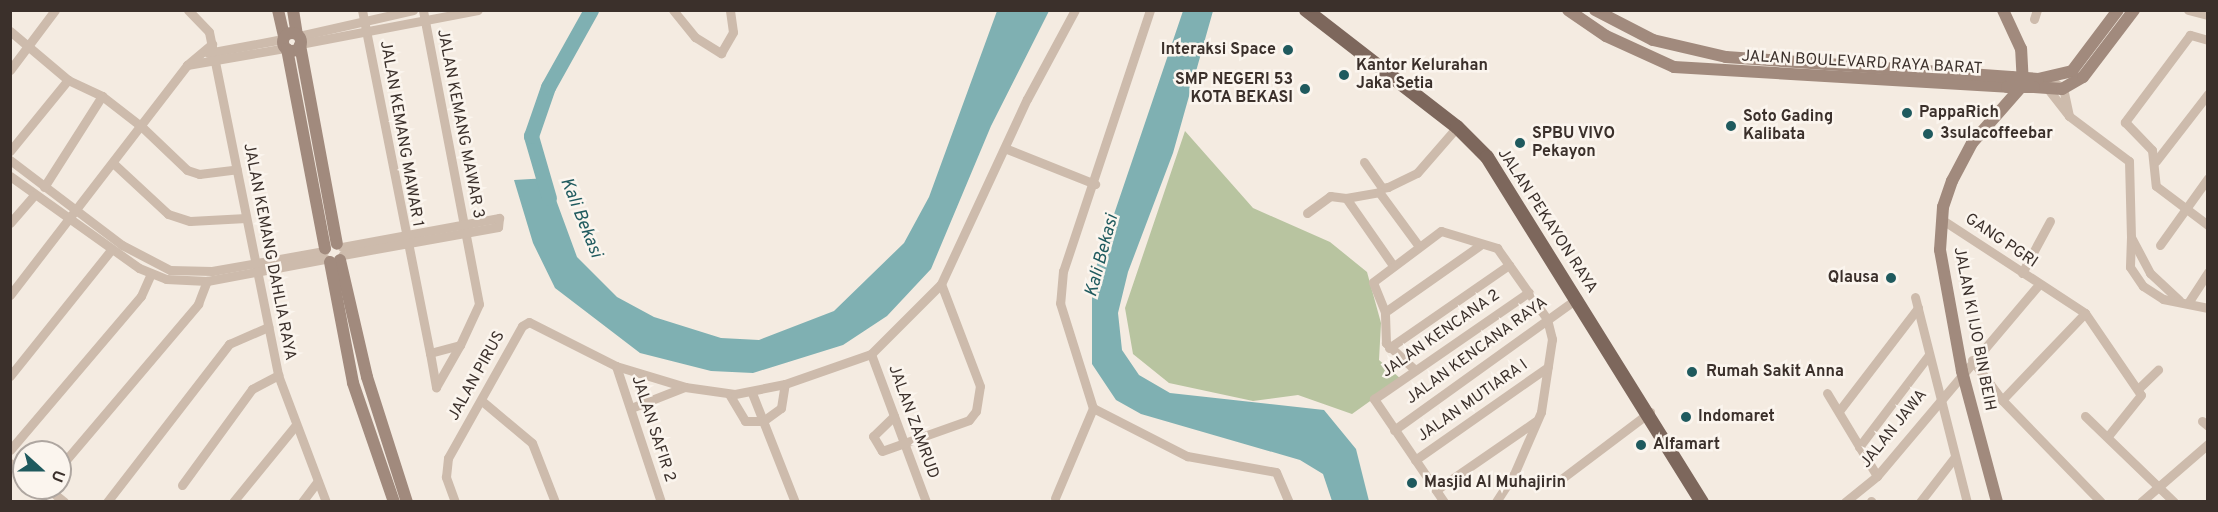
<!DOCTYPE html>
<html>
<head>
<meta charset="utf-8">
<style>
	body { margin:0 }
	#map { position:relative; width:2218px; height:512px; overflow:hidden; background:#f4ebe1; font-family:Overpass,sans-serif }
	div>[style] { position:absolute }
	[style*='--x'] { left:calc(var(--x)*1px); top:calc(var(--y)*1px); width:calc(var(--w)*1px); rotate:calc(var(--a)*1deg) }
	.green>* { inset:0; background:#b8c4a0 }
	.water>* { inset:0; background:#7fb0b2 }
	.river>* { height:15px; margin:-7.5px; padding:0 7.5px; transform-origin:7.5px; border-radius:7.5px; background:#7fb0b2 }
	.street>* { height:9px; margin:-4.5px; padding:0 4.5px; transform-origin:4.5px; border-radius:4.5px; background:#cdbbac }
	.secondary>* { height:12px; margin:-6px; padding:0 6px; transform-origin:6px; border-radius:6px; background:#a18a7d }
	.secondary>.ring { margin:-6px; padding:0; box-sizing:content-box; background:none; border:12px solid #a18a7d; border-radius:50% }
	.primary>* { height:14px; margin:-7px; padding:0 7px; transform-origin:7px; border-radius:7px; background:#7d675c }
	.secondary-bridge>* { height:12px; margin:-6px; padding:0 6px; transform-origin:6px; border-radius:6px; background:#a18a7d }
	.dots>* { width:16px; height:16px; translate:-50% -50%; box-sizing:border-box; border:3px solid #fbf5ee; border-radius:50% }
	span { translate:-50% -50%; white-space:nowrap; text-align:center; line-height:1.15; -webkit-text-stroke:5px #fbf5ee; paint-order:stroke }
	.poi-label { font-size:16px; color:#3b302b; font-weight:700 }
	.right { translate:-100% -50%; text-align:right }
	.left { translate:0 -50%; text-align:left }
	.street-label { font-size:16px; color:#3b302b }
	.water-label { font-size:18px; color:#1f5a5e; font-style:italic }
	.frame { position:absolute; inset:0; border:12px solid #3b302b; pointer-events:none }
	.north { position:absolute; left:12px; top:440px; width:60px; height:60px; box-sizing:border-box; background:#fbf5ee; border:2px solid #aea6a0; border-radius:50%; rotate:111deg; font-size:16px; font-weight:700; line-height:24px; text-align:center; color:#3b302b }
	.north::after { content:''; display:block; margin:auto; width:21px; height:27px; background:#1f5a5e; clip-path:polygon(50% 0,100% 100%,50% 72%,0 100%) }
</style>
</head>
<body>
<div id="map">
	<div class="green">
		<div style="clip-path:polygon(1185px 131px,1253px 208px,1330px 242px,1367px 272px,1381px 323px,1379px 360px,1401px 379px,1352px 414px,1298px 395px,1253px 401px,1169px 383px,1133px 354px,1125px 308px)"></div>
	</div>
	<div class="water">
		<div style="clip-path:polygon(997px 11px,1049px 11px,991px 126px,931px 269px,887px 316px,843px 345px,753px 373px,711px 371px,640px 353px,555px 288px,533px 243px,514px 180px,548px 178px,577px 257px,617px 297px,654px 317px,721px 338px,759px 340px,834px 311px,904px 243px,929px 197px)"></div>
		<div style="clip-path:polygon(1183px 11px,1213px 11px,1173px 153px,1128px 272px,1118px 313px,1122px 350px,1139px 375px,1170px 393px,1324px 410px,1356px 449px,1369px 501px,1332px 501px,1323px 474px,1300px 460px,1141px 414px,1116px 400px,1092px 364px,1092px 279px)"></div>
	</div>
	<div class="river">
		<div style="--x:549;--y:198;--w:65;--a:-106.2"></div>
		<div style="--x:531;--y:136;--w:52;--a:-70.9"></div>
		<div style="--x:548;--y:87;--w:88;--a:-60.8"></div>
	</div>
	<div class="street">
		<div style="--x:188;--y:10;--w:30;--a:46"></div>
		<div style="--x:209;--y:32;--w:350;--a:78.6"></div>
		<div style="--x:278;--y:375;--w:136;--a:69.3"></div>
		<div style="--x:362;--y:10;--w:350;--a:78.8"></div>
		<div style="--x:430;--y:353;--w:31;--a:-15"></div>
		<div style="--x:460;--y:345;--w:45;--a:-65.1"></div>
		<div style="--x:479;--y:304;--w:299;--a:-100.8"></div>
		<div style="--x:673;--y:10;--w:35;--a:51"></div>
		<div style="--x:695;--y:37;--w:31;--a:32"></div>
		<div style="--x:721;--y:53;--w:24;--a:-60"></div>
		<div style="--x:733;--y:32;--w:22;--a:-98"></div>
		<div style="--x:1150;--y:10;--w:275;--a:108.4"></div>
		<div style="--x:1063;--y:271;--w:32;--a:95"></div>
		<div style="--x:1060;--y:303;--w:110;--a:72.6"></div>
		<div style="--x:1093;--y:408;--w:106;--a:27.1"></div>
		<div style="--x:1187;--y:456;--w:90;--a:10.2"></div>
		<div style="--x:1276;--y:472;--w:33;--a:67"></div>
		<div style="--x:2188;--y:10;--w:21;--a:14"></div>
		<div style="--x:2034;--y:19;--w:9;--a:-72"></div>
		<div style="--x:10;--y:31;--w:76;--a:40.2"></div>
		<div style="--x:68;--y:80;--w:38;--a:25"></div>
		<div style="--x:102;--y:96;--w:51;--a:37.8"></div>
		<div style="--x:142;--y:127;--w:62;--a:43.7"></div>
		<div style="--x:187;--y:170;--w:13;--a:18"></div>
		<div style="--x:199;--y:174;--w:38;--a:-7"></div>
		<div style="--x:299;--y:36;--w:117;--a:-12.8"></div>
		<div style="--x:2208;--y:40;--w:19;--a:-164"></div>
		<div style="--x:2190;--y:35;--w:109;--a:126.8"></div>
		<div style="--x:2125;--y:122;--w:39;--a:46"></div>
		<div style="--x:2152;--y:150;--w:36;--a:84"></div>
		<div style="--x:2156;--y:186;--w:65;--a:36.9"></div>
		<div style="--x:300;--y:44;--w:181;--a:-10.8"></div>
		<div style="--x:208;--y:53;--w:76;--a:-10.6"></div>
		<div style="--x:187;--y:65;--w:99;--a:-9.8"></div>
		<div style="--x:10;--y:70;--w:75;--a:-53.1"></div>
		<div style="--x:2069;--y:116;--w:29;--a:-102"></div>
		<div style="--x:2063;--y:88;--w:15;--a:-148"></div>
		<div style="--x:2050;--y:80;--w:9;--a:103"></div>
		<div style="--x:2048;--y:89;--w:34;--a:52"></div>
		<div style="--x:2069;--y:116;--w:75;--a:36.9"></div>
		<div style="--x:2129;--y:161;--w:76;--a:88.5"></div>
		<div style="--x:2131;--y:237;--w:41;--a:62.2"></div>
		<div style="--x:2150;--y:273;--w:40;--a:43"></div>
		<div style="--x:1007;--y:149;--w:95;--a:21.7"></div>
		<div style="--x:10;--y:151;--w:92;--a:-50.8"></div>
		<div style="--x:10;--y:160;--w:141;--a:37.2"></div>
		<div style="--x:122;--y:245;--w:54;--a:27.5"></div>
		<div style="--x:170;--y:270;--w:42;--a:1.4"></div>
		<div style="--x:212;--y:271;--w:114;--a:-10.1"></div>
		<div style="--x:2156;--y:161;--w:85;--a:-52.2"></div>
		<div style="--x:1364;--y:162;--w:32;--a:55"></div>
		<div style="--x:1382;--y:188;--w:6;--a:-9"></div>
		<div style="--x:1388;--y:187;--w:32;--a:-26"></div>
		<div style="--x:1417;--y:173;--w:61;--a:-49"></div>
		<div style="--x:113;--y:163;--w:75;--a:42.8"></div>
		<div style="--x:168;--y:214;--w:23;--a:18"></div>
		<div style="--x:190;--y:221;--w:56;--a:-3.1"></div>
		<div style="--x:10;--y:176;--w:158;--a:35.5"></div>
		<div style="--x:139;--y:268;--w:29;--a:22"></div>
		<div style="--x:166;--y:279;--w:41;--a:2.8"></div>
		<div style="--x:207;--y:281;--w:121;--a:-10.5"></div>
		<div style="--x:44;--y:187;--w:108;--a:-57.5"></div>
		<div style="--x:1346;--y:198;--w:34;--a:-10"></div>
		<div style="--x:1379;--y:192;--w:66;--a:53.7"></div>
		<div style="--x:1307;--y:213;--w:29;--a:-36"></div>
		<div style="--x:1330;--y:196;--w:16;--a:7"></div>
		<div style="--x:1346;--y:198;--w:80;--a:55.1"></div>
		<div style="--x:1941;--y:219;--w:172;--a:33.1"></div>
		<div style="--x:2085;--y:313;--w:99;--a:55.7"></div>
		<div style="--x:2141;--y:395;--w:51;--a:128.7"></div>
		<div style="--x:10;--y:223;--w:37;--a:-49"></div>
		<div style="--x:2131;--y:237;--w:30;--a:92"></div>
		<div style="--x:2130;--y:267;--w:23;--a:56"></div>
		<div style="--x:2143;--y:286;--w:24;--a:33"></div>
		<div style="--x:2163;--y:299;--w:46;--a:11.3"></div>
		<div style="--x:2160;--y:245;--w:82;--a:-54.4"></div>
		<div style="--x:342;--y:247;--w:160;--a:-10.5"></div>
		<div style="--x:499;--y:218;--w:9;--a:96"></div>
		<div style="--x:498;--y:227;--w:158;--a:169.8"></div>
		<div style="--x:2022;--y:273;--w:59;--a:-61.7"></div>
		<div style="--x:10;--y:295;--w:290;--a:-52.4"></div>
		<div style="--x:187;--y:65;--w:33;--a:-40"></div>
		<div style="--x:1915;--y:297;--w:211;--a:75.8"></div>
		<div style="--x:2188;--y:303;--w:37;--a:-57"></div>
		<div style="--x:1385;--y:312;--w:115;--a:-35.1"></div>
		<div style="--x:1389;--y:348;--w:146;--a:-34.7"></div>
		<div style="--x:430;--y:353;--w:35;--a:80"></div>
		<div style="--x:436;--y:387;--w:48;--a:-60.3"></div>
		<div style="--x:871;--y:354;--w:158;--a:69.6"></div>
		<div style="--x:1972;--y:360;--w:50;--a:53.1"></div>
		<div style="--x:2002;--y:400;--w:142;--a:45.9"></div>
		<div style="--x:616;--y:366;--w:143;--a:71.7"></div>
		<div style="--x:1415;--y:370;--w:40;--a:-137"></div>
		<div style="--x:1386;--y:343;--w:31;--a:-92"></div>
		<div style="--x:1385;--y:312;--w:32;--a:-112"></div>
		<div style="--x:1373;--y:282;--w:85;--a:-36.9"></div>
		<div style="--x:1441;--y:231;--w:59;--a:16.9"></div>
		<div style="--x:1497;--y:248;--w:87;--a:54.8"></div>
		<div style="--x:1547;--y:319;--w:21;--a:76"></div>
		<div style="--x:1552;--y:339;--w:74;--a:98.6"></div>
		<div style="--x:1541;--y:412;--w:68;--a:113.5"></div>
		<div style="--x:1514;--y:474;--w:33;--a:123"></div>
		<div style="--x:10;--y:376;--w:161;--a:-51.3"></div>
		<div style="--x:2138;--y:389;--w:28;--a:-44"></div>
		<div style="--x:752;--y:393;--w:117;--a:68.5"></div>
		<div style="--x:1827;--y:393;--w:97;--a:58.9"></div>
		<div style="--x:729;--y:394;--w:31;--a:59"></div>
		<div style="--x:745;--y:421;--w:18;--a:0"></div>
		<div style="--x:763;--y:421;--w:22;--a:-36"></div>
		<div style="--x:781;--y:408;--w:24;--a:-81"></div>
		<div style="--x:2002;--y:400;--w:120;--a:-46.3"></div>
		<div style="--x:482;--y:401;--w:65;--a:40"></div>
		<div style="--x:532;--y:443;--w:63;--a:68.7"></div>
		<div style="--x:631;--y:408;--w:58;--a:-21.3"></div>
		<div style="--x:1839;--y:411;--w:130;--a:-52.5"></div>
		<div style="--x:894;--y:416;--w:29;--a:136"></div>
		<div style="--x:873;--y:436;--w:17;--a:59"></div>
		<div style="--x:882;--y:451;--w:92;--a:-19.6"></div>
		<div style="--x:969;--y:420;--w:11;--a:-52"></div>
		<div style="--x:976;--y:411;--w:25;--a:-81"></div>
		<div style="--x:980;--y:386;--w:109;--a:-110.9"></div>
		<div style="--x:2085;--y:416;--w:124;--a:44"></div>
		<div style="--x:2202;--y:421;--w:8;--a:40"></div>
		<div style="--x:1394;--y:430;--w:226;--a:-35.7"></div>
		<div style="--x:1859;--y:447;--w:114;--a:-52.8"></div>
		<div style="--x:10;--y:450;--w:202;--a:-49.6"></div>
		<div style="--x:141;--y:296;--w:24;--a:-66"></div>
		<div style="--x:1415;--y:460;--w:162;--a:-35"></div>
		<div style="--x:10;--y:463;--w:17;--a:33"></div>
		<div style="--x:60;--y:467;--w:214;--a:-49.7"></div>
		<div style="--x:198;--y:304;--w:25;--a:-69"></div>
		<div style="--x:1560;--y:480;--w:113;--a:-37.1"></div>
		<div style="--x:182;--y:485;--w:119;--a:-53.9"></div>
		<div style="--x:252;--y:389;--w:30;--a:-28"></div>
		<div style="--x:47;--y:488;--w:22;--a:39"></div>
		<div style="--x:1436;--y:490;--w:121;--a:-34.6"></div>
		<div style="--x:1055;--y:498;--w:98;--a:-67.1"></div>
		<div style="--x:1871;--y:501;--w:1;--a:45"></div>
		<div style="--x:107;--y:502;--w:200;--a:-52.3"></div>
		<div style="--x:229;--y:344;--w:43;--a:-23.6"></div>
		<div style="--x:233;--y:502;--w:98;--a:-50.8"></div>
		<div style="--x:302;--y:502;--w:26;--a:-53"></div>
		<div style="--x:455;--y:502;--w:27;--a:-110"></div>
		<div style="--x:446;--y:477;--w:19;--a:-84"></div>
		<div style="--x:448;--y:458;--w:151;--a:-60.7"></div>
		<div style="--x:522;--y:326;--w:8;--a:-30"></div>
		<div style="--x:529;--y:322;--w:97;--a:26.8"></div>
		<div style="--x:616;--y:366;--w:72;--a:16.9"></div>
		<div style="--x:685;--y:387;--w:50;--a:8"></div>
		<div style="--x:735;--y:394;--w:51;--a:-11.3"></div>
		<div style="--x:785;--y:384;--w:91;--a:-19.2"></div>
		<div style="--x:871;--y:354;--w:99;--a:-45"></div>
		<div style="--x:941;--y:284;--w:204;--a:-65.1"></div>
		<div style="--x:1027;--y:99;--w:101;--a:-61.7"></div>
		<div style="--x:1444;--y:502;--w:125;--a:-124.2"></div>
		<div style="--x:1374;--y:399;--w:188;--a:-34.6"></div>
		<div style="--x:1845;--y:502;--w:41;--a:-39.1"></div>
		<div style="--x:1877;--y:476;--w:251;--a:-49.8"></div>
		<div style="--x:1920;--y:502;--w:56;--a:-52.3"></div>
		<div style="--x:2141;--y:502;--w:89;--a:-40.9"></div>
	</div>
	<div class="secondary">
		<div style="--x:278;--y:10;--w:27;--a:77"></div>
		<div style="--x:293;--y:10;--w:24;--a:81"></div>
		<div style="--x:1568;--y:10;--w:46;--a:34.4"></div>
		<div style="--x:1606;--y:36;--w:75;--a:24.5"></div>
		<div style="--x:1674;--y:67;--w:334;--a:3.4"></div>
		<div style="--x:1595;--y:10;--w:65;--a:27.3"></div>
		<div style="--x:1653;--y:40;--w:75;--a:13.1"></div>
		<div style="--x:1726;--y:57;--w:286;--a:4"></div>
		<div class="ring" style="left:283px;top:33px;width:6px;height:6px"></div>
		<div style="--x:300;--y:45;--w:202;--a:79.5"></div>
		<div style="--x:287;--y:49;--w:203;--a:79.2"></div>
		<div style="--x:2038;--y:79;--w:35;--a:-13"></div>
		<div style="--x:2072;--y:71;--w:76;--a:-53"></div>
		<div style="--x:2034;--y:87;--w:28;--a:4"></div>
		<div style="--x:2062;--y:89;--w:24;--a:-30"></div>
		<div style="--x:2083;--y:77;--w:84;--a:-52.7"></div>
		<div style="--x:340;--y:260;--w:120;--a:77"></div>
		<div style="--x:367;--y:377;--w:131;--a:72.3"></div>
		<div style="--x:330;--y:262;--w:123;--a:79.2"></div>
		<div style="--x:353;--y:383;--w:126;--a:71"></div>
		<div style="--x:1997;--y:502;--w:136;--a:-105"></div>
		<div style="--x:1962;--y:371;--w:123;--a:-100.3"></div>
		<div style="--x:1940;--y:250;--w:43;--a:-86"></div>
		<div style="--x:1943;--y:207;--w:28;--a:-71"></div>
		<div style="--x:1952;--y:181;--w:43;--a:-62.2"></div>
		<div style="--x:1972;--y:143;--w:77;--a:-48.7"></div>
		<div style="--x:2023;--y:85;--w:36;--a:-93"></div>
		<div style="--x:2021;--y:49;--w:43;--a:-114.8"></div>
	</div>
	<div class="primary">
		<div style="--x:1306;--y:10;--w:191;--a:37.8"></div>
		<div style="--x:1457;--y:127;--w:42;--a:45"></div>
		<div style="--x:1487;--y:157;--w:407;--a:58.1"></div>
	</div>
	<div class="secondary-bridge">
		<div style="--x:2011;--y:77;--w:27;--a:4"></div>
		<div style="--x:2007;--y:87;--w:27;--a:0"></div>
	</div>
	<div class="dots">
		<div style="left:1288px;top:50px;background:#1f5a5e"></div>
		<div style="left:1344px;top:75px;background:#1f5a5e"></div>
		<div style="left:1305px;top:89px;background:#1f5a5e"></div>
		<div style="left:1907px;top:113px;background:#1f5a5e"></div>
		<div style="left:1731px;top:126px;background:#1f5a5e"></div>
		<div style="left:1928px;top:134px;background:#1f5a5e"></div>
		<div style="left:1520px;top:143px;background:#1f5a5e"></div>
		<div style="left:1891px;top:278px;background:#1f5a5e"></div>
		<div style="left:1692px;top:372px;background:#1f5a5e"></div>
		<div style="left:1686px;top:417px;background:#1f5a5e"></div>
		<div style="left:1641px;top:445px;background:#1f5a5e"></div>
		<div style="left:1412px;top:483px;background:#1f5a5e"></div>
	</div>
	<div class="poi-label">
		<span class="right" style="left:1276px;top:50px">Interaksi Space</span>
		<span class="left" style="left:1356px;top:75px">Kantor Kelurahan<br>Jaka Setia</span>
		<span class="right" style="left:1293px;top:89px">SMP NEGERI 53<br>KOTA BEKASI</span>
		<span class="left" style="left:1919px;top:113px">PappaRich</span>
		<span class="left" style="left:1743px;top:126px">Soto Gading<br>Kalibata</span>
		<span class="left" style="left:1532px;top:143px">SPBU VIVO<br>Pekayon</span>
		<span class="left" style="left:1940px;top:134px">3sulacoffeebar</span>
		<span class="right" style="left:1879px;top:278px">Qlausa</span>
		<span class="left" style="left:1706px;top:372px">Rumah Sakit Anna</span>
		<span class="left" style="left:1698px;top:417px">Indomaret</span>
		<span class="left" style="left:1653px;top:445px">Alfamart</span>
		<span class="left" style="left:1424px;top:483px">Masjid Al Muhajirin</span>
	</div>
	<div class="street-label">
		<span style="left:1862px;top:63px;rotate:3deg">JALAN BOULEVARD RAYA BARAT</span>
		<span style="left:460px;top:124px;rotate:79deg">JALAN KEMANG MAWAR 3</span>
		<span style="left:401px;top:134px;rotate:80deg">JALAN KEMANG MAWAR 1</span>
		<span style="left:1547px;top:221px;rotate:57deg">JALAN PEKAYON RAYA</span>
		<span style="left:2001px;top:241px;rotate:34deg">GANG PGRI</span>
		<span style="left:269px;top:252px;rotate:79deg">JALAN KEMANG DAHLIA RAYA</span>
		<span style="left:1974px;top:329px;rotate:79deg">JALAN KI IJO BIN BEIH</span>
		<span style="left:1441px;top:334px;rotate:-35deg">JALAN KENCANA 2</span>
		<span style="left:1477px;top:351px;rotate:-36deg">JALAN KENCANA RAYA</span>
		<span style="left:477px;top:376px;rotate:-61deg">JALAN PIRUS</span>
		<span style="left:1473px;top:401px;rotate:-35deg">JALAN MUTIARA I</span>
		<span style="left:913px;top:422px;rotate:70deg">JALAN ZAMRUD</span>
		<span style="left:653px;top:429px;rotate:72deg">JALAN SAFIR 2</span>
		<span style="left:1894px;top:429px;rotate:-51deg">JALAN JAWA</span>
	</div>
	<div class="water-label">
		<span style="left:580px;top:218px;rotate:68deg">Kali Bekasi</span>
		<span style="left:1103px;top:256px;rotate:-75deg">Kali Bekasi</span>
	</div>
	<div class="frame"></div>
	<div class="north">U</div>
</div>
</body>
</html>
